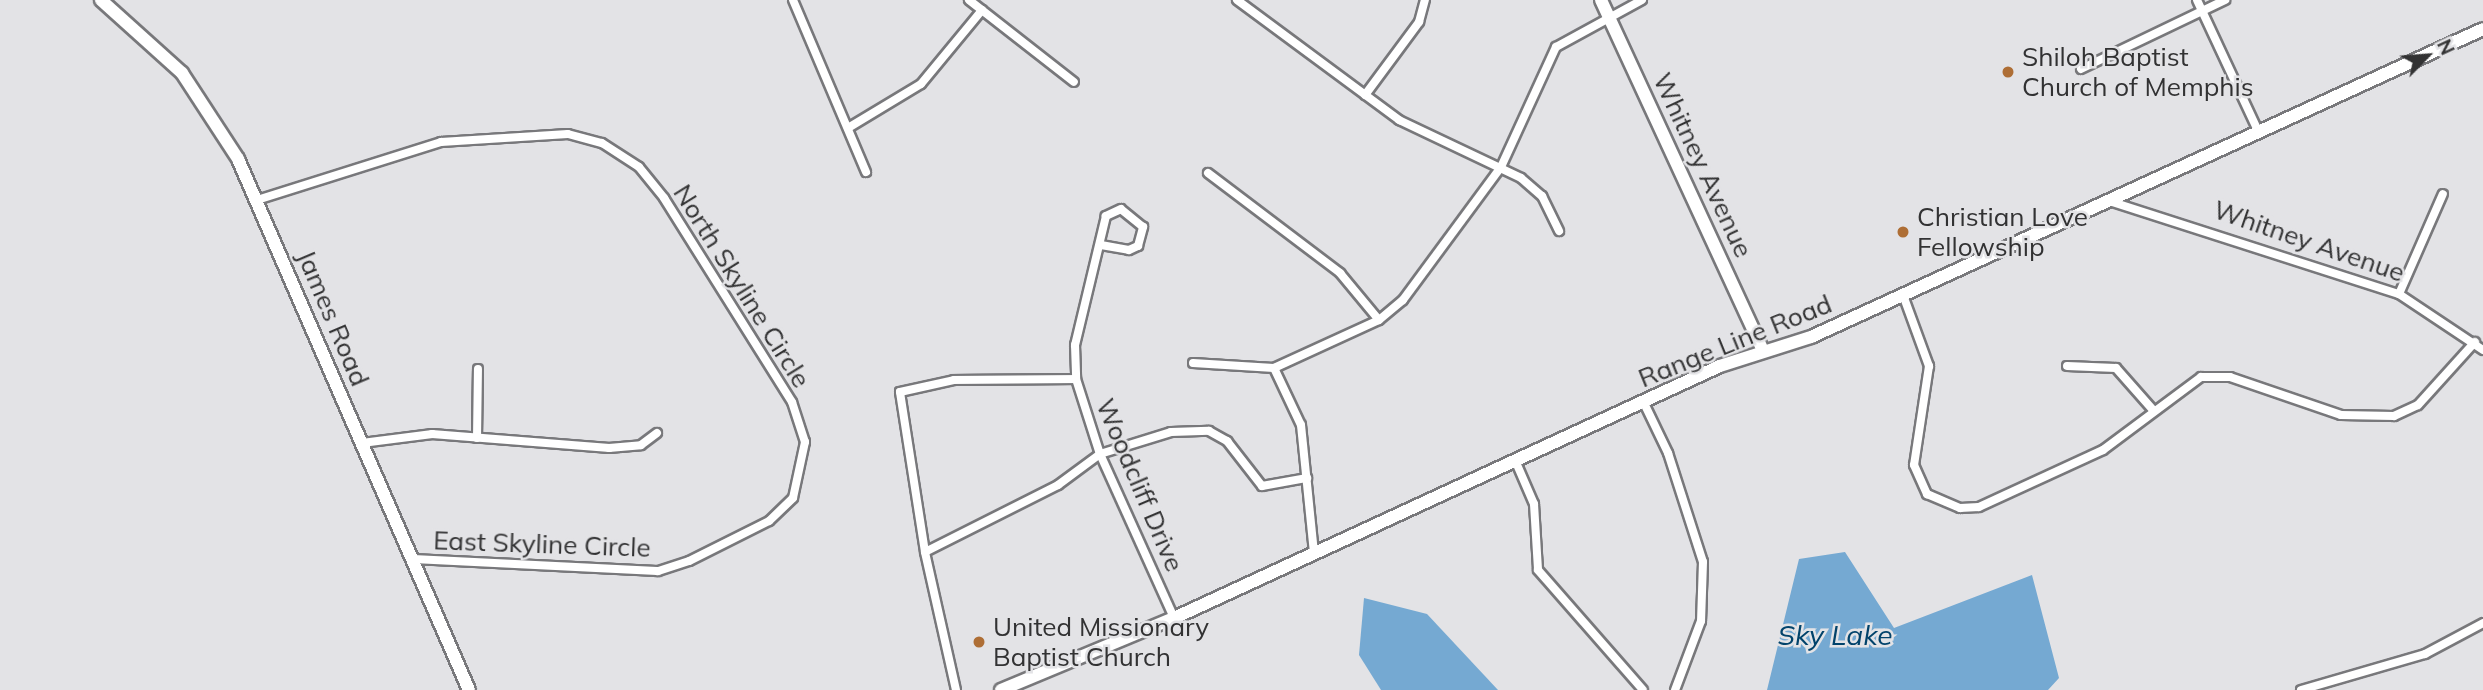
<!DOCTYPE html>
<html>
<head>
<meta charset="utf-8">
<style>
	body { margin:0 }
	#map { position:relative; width:2483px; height:690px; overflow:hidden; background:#e3e3e6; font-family:Mulish,sans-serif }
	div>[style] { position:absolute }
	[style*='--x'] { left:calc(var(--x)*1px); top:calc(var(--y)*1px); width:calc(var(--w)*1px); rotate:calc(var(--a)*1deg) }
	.water>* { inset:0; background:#75a9d2 }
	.roads { filter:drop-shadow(2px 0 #78787b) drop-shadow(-2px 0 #78787b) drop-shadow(0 2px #78787b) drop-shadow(0 -2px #78787b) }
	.street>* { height:8px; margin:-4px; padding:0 4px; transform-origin:4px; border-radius:4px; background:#fff }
	.secondary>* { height:12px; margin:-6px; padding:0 6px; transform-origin:6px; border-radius:6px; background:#fff }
	.dots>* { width:19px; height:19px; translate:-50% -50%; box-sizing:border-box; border:4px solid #e3e3e6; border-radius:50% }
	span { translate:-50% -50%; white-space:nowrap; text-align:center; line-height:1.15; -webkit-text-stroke:5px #e3e3e6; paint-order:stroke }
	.poi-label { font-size:26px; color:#323233 }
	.left { translate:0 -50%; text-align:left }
	.street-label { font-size:26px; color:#323233 }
	.water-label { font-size:28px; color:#02436b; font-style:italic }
	.north { position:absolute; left:2392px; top:21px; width:70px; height:70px; -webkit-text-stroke:5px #e3e3e6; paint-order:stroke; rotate:65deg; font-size:19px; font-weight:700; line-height:28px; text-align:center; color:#323233 }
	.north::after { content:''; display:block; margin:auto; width:24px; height:32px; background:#323233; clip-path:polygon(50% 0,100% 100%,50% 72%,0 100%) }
</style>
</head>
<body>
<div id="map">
	<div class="water">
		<div style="clip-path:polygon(1845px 552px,1894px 628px,2032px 575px,2059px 678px,2048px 690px,1767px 690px,1799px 559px)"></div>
		<div style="clip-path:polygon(1364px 598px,1427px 614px,1498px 690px,1381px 690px,1359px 655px)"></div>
	</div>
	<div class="roads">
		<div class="street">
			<div style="--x:793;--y:0;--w:187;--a:67"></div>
			<div style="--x:969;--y:0;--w:133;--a:38"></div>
			<div style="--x:1237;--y:0;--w:202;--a:36.5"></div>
			<div style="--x:1399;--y:120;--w:135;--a:25.4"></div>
			<div style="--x:1521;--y:178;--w:28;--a:41"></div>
			<div style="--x:1542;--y:196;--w:39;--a:64"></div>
			<div style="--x:2197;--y:0;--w:145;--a:65"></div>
			<div style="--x:2081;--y:69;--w:160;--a:-25.6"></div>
			<div style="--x:1365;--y:95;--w:91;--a:-53.5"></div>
			<div style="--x:1419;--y:22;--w:23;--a:-75"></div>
			<div style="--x:848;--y:128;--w:85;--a:-31.1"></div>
			<div style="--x:921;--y:84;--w:96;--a:-50.5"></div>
			<div style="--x:1208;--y:173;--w:166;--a:37.1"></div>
			<div style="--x:1340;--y:273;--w:61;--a:50.3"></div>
			<div style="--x:257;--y:200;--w:193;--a:-17.5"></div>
			<div style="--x:441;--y:142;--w:127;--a:-3.6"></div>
			<div style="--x:568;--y:134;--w:35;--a:15"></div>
			<div style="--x:602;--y:143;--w:44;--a:33"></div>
			<div style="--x:639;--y:167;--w:40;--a:51"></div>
			<div style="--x:664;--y:198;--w:241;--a:57.9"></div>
			<div style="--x:792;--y:402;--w:42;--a:72"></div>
			<div style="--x:805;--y:442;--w:57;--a:102.1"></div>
			<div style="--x:793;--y:498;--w:33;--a:136"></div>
			<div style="--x:769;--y:521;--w:89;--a:153.4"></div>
			<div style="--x:689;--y:561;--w:33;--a:162"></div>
			<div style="--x:658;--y:571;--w:246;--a:-177.2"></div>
			<div style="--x:2109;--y:201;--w:305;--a:17.8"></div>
			<div style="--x:2399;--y:294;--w:101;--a:33.7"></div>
			<div style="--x:1101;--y:245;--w:28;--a:10"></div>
			<div style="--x:1129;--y:250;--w:10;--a:-24"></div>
			<div style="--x:1138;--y:246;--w:20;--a:-75"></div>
			<div style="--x:1143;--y:227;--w:28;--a:-141"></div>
			<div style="--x:1121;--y:209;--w:17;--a:155"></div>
			<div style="--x:1106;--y:216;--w:133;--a:103.5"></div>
			<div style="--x:1075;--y:345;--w:34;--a:88"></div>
			<div style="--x:1076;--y:379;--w:79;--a:72.3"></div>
			<div style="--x:1100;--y:454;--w:180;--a:65.7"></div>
			<div style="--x:2399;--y:294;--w:109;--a:-66.3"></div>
			<div style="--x:1903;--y:295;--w:76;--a:69.9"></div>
			<div style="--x:1929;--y:366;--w:100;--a:98.6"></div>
			<div style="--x:1914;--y:465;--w:32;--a:66"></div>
			<div style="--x:1927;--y:494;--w:36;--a:23"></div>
			<div style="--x:1960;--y:508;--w:19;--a:-3"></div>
			<div style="--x:1979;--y:507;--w:136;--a:-24.7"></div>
			<div style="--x:2103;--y:450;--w:122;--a:-36.7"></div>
			<div style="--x:2201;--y:377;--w:29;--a:0"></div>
			<div style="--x:2230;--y:377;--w:117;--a:18.9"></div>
			<div style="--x:2341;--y:415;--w:53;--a:1.1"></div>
			<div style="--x:2394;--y:416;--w:26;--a:-25"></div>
			<div style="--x:2418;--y:405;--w:85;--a:-47.9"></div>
			<div style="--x:1193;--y:363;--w:81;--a:3.5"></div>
			<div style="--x:2067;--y:366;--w:49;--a:2.3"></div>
			<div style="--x:2116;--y:368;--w:56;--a:48.6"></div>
			<div style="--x:1274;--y:368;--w:115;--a:-24.6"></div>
			<div style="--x:1379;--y:320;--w:31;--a:-40"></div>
			<div style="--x:1403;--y:300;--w:165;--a:-53.6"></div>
			<div style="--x:1501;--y:167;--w:132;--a:-65.4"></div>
			<div style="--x:1556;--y:47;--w:98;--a:-28.7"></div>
			<div style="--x:1274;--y:368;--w:63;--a:64.7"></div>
			<div style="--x:1301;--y:425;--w:130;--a:84.2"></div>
			<div style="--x:1643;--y:401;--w:58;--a:64.3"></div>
			<div style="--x:1668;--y:453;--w:114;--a:72.2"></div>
			<div style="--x:1703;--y:562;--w:59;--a:91.9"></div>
			<div style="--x:1701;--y:621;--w:74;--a:110.6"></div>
			<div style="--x:477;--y:438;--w:69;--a:-89.2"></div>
			<div style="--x:362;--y:443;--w:71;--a:-7.3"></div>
			<div style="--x:432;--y:434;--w:178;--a:4.5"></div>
			<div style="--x:609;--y:448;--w:32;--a:-5"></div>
			<div style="--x:641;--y:445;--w:20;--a:-37"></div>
			<div style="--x:1515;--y:460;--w:48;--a:66.6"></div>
			<div style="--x:1534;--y:504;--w:66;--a:86.5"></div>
			<div style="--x:1538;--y:570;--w:159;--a:48.8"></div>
			<div style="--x:925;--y:552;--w:149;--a:-26.7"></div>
			<div style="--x:1058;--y:485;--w:52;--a:-36.4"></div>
			<div style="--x:1100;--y:454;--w:74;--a:-17.2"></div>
			<div style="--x:1171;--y:432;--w:38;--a:-2"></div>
			<div style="--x:1209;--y:431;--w:21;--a:29"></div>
			<div style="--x:1227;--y:441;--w:57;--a:52.1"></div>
			<div style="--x:1262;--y:486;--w:46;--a:-10.1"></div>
			<div style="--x:956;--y:690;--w:141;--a:-102.7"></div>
			<div style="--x:925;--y:552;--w:162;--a:-98.9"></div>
			<div style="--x:900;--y:392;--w:55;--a:-12.5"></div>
			<div style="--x:954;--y:380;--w:122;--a:-0.5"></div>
			<div style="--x:2301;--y:690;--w:129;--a:-16.2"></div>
			<div style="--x:2425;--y:654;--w:66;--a:-28.1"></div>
		</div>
		<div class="secondary">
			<div style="--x:101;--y:0;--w:109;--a:42"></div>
			<div style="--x:182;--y:73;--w:103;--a:56.9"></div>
			<div style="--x:238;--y:159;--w:579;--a:66.49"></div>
			<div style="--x:1601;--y:0;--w:386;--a:65.2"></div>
			<div style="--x:1001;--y:690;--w:187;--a:-22.6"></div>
			<div style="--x:1174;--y:618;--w:601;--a:-24.78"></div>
			<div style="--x:1720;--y:366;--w:96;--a:-17.7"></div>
			<div style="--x:1811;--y:337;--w:739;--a:-24.62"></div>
		</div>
	</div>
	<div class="dots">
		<div style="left:2008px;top:72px;background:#ae6e35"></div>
		<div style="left:1903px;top:232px;background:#ae6e35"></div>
		<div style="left:979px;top:642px;background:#ae6e35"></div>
	</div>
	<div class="poi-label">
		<span class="left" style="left:2022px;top:72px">Shiloh Baptist<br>Church of Memphis</span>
		<span class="left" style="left:1917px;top:232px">Christian Love<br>Fellowship</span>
		<span class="left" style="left:993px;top:642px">United Missionary<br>Baptist Church</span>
	</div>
	<div class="street-label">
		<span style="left:1703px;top:165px;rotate:65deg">Whitney Avenue</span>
		<span style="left:2309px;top:241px;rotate:19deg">Whitney Avenue</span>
		<span style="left:742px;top:286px;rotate:58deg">North Skyline Circle</span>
		<span style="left:333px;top:318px;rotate:67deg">James Road</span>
		<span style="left:1735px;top:341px;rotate:-22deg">Range Line Road</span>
		<span style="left:1140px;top:485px;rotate:67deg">Woodcliff Drive</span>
		<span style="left:542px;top:544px;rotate:2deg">East Skyline Circle</span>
	</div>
	<div class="water-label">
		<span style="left:1835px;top:635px">Sky Lake</span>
	</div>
	<div class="north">N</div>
</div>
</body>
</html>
